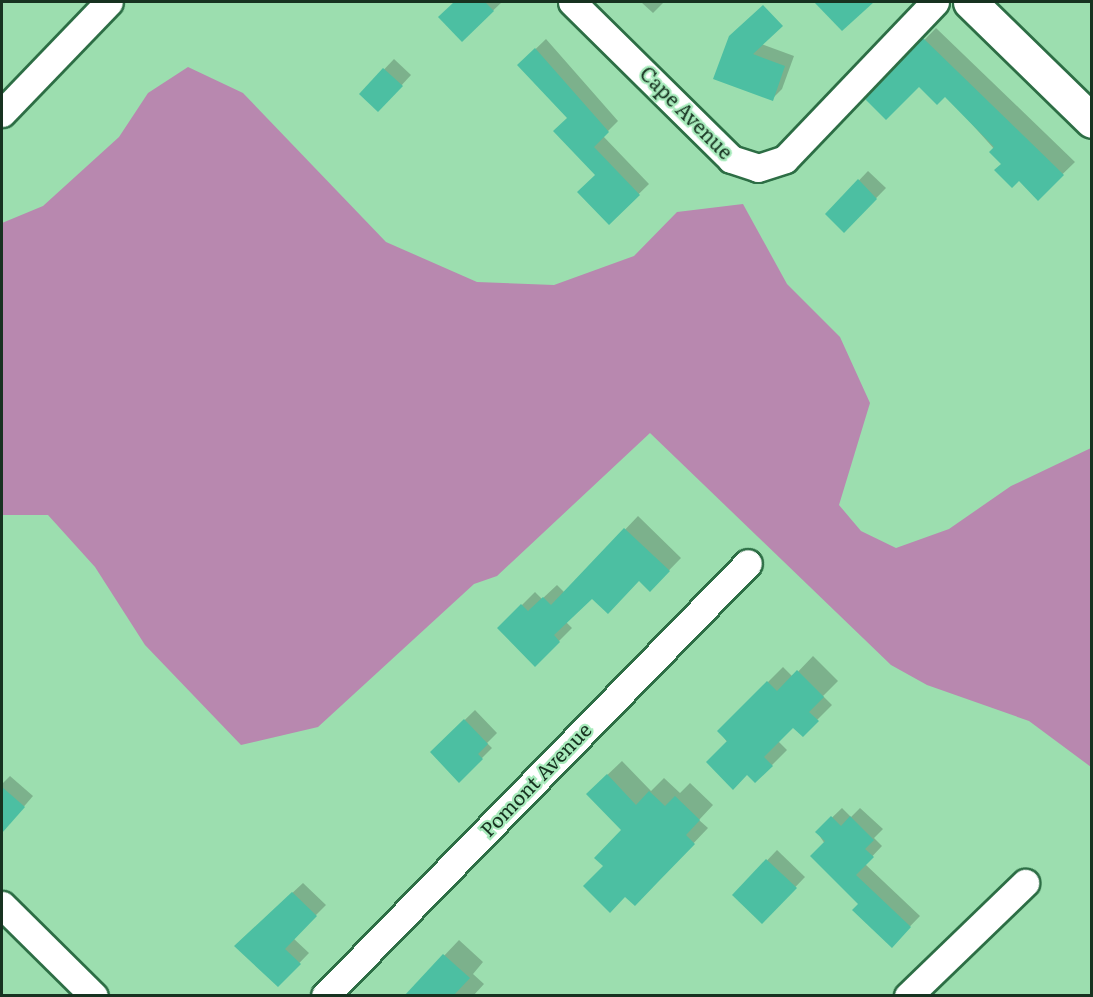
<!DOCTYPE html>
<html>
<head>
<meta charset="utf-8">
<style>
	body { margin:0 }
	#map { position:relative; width:1093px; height:997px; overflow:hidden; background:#9cdeaf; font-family:Literata,serif }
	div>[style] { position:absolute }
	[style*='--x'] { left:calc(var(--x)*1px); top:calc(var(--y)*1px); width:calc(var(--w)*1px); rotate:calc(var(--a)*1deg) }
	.green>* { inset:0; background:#b888af }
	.shadow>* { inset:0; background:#0003 }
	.building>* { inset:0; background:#4cbfa2 }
	.roads { filter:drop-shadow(2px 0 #2d6e45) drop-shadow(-2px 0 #2d6e45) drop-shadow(0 2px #2d6e45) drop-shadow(0 -2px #2d6e45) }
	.minor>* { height:27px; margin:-13.5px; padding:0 13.5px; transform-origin:13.5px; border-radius:13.5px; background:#fff }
	.tertiary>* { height:33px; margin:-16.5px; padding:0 16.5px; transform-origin:16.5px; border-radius:16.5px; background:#fff }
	span { translate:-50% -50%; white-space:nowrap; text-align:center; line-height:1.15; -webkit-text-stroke:4.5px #a8ebbc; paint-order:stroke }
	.street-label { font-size:20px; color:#173220 }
	.frame { position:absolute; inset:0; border:3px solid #173220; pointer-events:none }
</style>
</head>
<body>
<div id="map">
	<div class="green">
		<div style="clip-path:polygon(188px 67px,243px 93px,386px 242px,477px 282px,554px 285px,634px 256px,677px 212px,743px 204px,787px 284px,840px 337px,870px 403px,839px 505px,861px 531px,896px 548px,949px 529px,1011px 486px,1091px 448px,1091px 767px,1029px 721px,927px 685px,891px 665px,650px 433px,497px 576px,474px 584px,318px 727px,241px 745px,145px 645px,95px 567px,48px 515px,2px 515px,2px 223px,43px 206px,119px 137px,148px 93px)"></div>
	</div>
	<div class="shadow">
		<div style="clip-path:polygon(456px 2px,502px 2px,462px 40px,440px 17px)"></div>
		<div style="clip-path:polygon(641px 2px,664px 2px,653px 13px)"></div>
		<div style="clip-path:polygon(816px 2px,871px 2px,842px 29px)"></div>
		<div style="clip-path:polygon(936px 28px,1075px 162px,1038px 198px,945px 94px,919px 84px,867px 99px)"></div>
		<div style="clip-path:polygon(546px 39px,618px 121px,603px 136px,649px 184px,609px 223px,597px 175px,569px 118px,519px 65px)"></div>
		<div style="clip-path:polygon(748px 39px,794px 56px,782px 89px,772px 99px,715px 79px)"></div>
		<div style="clip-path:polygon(394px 59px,411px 75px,388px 100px,361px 94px)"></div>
		<div style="clip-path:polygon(868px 171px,886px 188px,844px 231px,827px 214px)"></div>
		<div style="clip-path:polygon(638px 516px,681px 558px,650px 590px,639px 579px,592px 597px,566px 622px,572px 628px,535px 665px,499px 628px,535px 592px,542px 599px,557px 585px,565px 593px)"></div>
		<div style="clip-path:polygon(813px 656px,838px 681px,823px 696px,832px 705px,802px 735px,793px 726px,778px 741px,787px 750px,756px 781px,719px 731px,783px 667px,793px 677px)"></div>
		<div style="clip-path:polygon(475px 710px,497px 733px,487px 743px,492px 748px,459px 781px,432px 752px)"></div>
		<div style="clip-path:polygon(622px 761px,651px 791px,664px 778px,680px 793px,690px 783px,713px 805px,699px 820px,708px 828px,649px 890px,625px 895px,605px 866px,623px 830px,602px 780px)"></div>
		<div style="clip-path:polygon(10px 776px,33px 796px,2px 832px,2px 784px)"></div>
		<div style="clip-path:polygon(842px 808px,851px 817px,860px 808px,883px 829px,874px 838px,882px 846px,865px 864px,920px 916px,892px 945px,817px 832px)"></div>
		<div style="clip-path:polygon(777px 850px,805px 877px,762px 922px,734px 895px)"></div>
		<div style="clip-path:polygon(303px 883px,326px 905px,293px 938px,309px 953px,278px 985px,246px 936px)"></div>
		<div style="clip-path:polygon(459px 940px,483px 962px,473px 974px,484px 984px,473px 996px,406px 996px)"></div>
	</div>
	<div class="building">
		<div style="clip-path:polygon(454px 2px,485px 2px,494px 11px,462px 42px,438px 17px)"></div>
		<div style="clip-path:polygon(814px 2px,874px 2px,842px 31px)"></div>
		<div style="clip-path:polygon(763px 5px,783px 26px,753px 54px,785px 66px,773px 101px,713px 79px,729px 36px)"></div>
		<div style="clip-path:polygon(923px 38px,1064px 175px,1038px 201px,1019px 181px,1012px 188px,994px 170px,1001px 164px,989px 152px,994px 147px,945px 97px,937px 105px,919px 87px,886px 120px,865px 99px)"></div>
		<div style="clip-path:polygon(535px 48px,609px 132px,594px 147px,640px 195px,609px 225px,577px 192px,595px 175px,553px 131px,567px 118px,517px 65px)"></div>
		<div style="clip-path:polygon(383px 68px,403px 86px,378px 112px,359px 94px)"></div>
		<div style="clip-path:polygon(858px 179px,877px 199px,844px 233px,825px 214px)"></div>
		<div style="clip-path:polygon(624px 528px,670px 571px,650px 592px,639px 581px,608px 614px,592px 599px,554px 635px,560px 642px,535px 667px,497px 628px,521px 604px,528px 611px,543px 597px,551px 605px)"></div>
		<div style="clip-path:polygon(797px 670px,824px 697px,809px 712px,819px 721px,803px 737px,793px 728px,764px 757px,773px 766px,755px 783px,747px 775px,733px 790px,706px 762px,727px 741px,717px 731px,767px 681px,777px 691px)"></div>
		<div style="clip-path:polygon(464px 719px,488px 744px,478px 754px,483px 759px,459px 783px,430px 752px)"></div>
		<div style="clip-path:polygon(607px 774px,636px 805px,649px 791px,665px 806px,675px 796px,700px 820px,686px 835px,695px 844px,658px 882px,635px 906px,625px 897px,610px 913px,583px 886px,603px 866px,594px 858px,621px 830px,586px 794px)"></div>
		<div style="clip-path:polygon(2px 787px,25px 807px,2px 833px)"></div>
		<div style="clip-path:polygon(831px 816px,841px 826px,850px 816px,874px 840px,865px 849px,874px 857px,856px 875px,911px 927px,892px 948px,852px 910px,858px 904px,810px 856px,825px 841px,815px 832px)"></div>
		<div style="clip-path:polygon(766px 859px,797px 888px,762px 924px,732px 895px)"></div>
		<div style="clip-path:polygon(292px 892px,317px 916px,285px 949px,301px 964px,278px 987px,234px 946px)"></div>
		<div style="clip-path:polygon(443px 954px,470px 978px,453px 996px,404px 996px)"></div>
	</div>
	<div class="roads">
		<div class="minor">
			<div style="--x:572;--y:2;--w:223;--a:44.6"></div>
			<div style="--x:731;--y:159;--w:28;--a:18"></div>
			<div style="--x:758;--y:168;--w:28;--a:-18"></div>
			<div style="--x:785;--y:159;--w:217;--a:-46.3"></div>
			<div style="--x:2;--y:113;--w:154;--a:-46.1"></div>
			<div style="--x:2;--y:905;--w:129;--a:44.7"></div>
			<div style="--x:325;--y:996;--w:605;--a:-45.67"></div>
			<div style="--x:908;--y:996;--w:163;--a:-44"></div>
		</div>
		<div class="tertiary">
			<div style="--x:970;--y:2;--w:170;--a:44.3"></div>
		</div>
	</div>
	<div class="street-label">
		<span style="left:687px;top:112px;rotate:45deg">Cape Avenue</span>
		<span style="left:535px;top:779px;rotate:-46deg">Pomont Avenue</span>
	</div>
	<div class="frame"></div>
</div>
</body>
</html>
